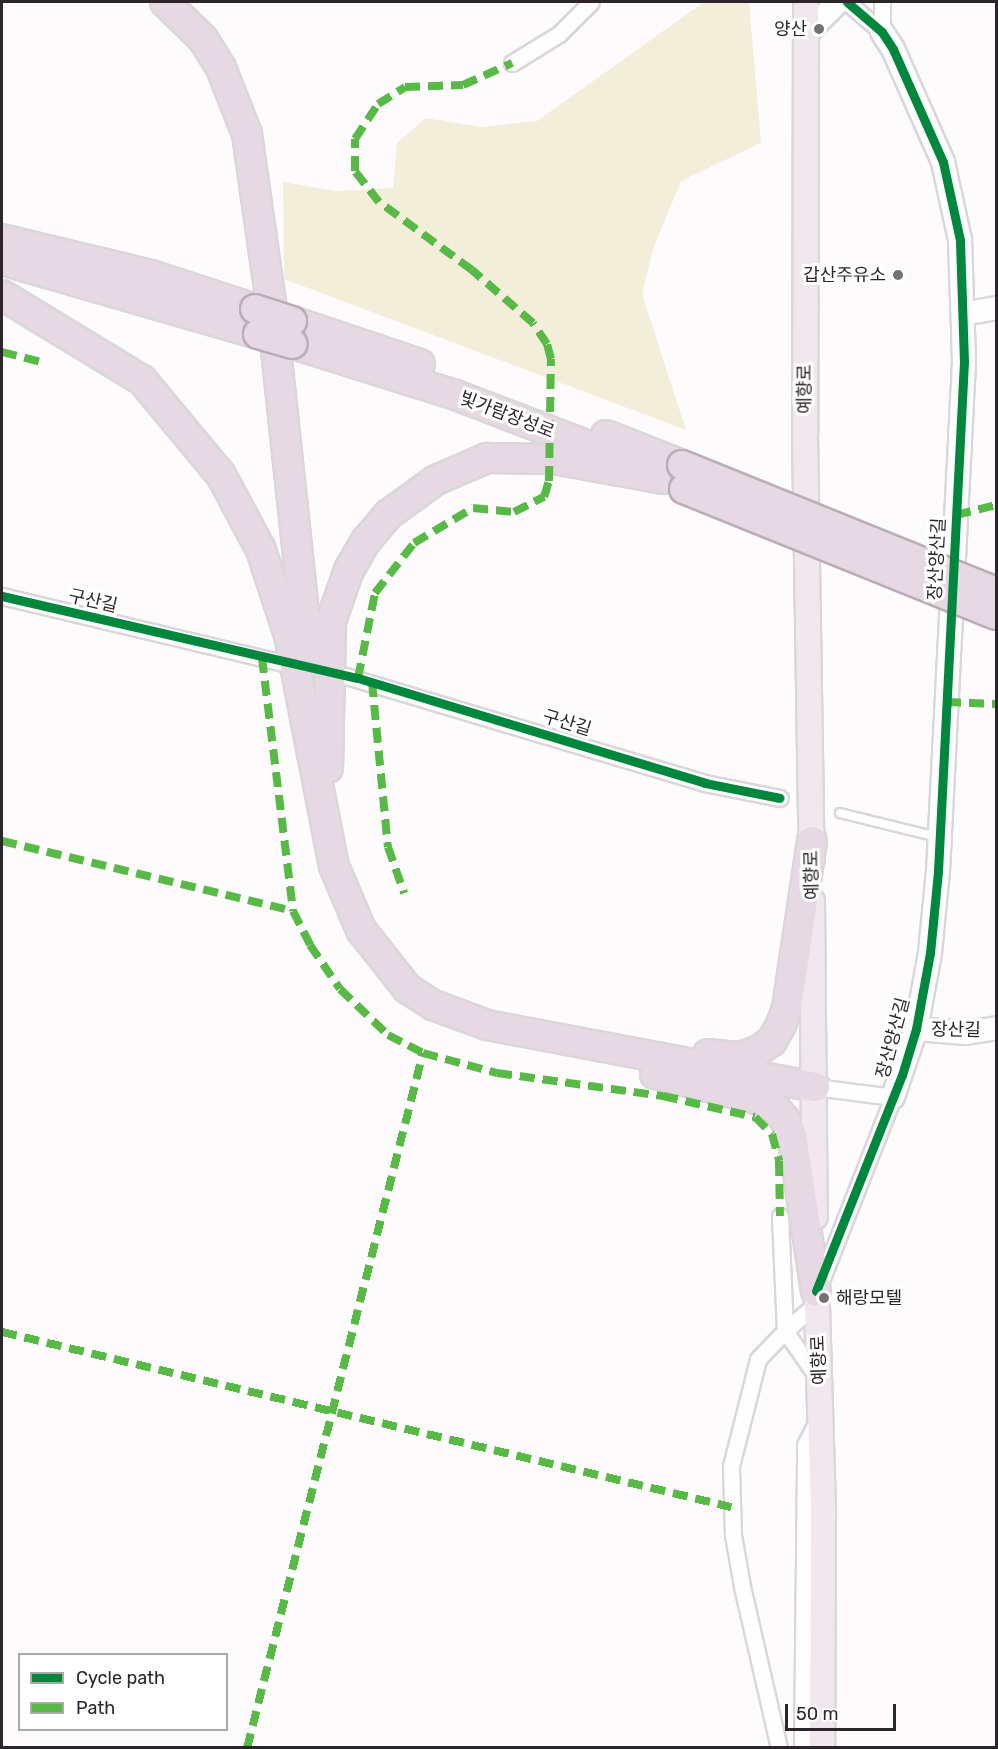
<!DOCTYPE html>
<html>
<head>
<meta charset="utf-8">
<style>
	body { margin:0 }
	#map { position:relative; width:998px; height:1749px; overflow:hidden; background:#fdfbfc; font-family:Rubik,"Noto Sans KR",sans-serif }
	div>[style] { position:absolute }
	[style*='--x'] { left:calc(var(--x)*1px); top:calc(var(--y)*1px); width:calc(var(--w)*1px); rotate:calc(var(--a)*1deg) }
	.green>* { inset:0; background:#f2eeda }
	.roads { filter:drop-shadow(2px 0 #dad6d9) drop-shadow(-2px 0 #dad6d9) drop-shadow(0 2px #dad6d9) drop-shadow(0 -2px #dad6d9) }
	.lane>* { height:8px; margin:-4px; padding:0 4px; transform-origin:4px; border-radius:4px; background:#fffeff }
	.street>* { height:15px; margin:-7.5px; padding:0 7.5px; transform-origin:7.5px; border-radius:7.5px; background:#fffeff }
	.secondary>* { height:22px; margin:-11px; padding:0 11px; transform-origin:11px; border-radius:11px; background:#fffeff }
	.primary>* { height:24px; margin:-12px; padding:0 12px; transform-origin:12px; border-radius:12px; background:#f0e8ee }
	.highway>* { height:28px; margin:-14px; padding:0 14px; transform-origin:14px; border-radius:14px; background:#e6d9e3 }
	.bridges { filter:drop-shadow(2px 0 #bbadb8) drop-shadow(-2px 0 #bbadb8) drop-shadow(0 2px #bbadb8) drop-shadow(0 -2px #bbadb8) }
	.highway-bridge>* { height:28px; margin:-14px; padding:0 14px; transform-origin:14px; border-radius:14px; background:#e6d9e3 }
	.quiet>* { height:8px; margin-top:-4px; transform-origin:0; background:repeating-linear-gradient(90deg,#58b947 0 15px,transparent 0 23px) }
	.cycleway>* { height:9px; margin:-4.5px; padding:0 4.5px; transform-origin:4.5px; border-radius:4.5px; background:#00873e }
	.dots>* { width:16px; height:16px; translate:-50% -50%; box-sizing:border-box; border:3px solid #fff; border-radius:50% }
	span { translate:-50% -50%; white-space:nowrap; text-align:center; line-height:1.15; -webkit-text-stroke:6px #fff; paint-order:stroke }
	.poi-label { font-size:18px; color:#2c252b }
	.right { translate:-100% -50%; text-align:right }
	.left { translate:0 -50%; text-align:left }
	.street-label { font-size:18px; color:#2c252b }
	.frame { position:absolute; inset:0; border:3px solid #2c252b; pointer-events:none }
	.legend { position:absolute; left:18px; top:1653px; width:210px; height:78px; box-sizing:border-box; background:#fff; border:2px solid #aba8aa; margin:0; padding:8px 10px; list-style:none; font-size:18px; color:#2c252b }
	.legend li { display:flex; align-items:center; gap:12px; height:30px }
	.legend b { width:30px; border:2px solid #aba8aa }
	.scale { position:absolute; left:785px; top:1704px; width:111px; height:27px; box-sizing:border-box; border:3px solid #2c252b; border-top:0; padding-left:8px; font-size:18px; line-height:21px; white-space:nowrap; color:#2c252b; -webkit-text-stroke:4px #fff; paint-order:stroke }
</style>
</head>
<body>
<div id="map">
	<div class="green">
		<div style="clip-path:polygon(704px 2px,749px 2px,761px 143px,681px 181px,653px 249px,642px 294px,686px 430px,284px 279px,283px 182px,336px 191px,393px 188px,397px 143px,426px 118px,481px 127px,537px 121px)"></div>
	</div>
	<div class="roads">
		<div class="lane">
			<div style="--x:840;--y:813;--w:101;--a:13.8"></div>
		</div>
		<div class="street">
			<div style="--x:847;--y:2;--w:46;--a:40.6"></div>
			<div style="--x:882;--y:32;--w:30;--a:-90"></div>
			<div style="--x:512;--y:63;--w:55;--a:-31.7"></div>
			<div style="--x:559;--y:34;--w:45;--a:-45"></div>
			<div style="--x:2;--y:596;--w:289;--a:13.4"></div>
			<div style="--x:346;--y:676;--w:375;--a:16.6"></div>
			<div style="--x:705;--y:783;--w:76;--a:11.3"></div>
			<div style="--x:815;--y:1087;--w:79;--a:7.3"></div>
			<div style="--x:893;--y:1097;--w:200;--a:111.4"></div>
			<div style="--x:817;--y:1303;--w:43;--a:138.8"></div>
			<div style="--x:785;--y:1331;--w:57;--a:54.9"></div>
			<div style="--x:779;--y:1748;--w:166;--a:-102.9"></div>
			<div style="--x:742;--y:1586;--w:52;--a:-100"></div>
			<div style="--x:733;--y:1535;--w:69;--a:-91.7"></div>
			<div style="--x:731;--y:1466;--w:110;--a:-75.8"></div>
			<div style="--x:758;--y:1359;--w:39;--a:-46"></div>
			<div style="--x:785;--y:1331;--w:115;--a:-92.5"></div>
			<div style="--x:802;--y:1748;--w:303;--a:-89.4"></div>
			<div style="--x:805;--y:1445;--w:27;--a:-63"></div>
		</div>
		<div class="secondary">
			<div style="--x:882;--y:32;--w:20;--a:57"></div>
			<div style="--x:893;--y:49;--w:124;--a:66.1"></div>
			<div style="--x:943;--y:162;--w:80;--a:77.7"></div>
			<div style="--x:960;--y:240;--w:122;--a:88.1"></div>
			<div style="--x:964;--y:362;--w:510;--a:92.92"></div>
			<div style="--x:938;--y:871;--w:82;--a:95.6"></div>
			<div style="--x:930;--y:953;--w:77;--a:100.4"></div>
			<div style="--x:916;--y:1029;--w:72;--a:108.7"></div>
			<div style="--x:807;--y:33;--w:44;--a:-45"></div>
			<div style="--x:963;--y:314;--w:34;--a:-10"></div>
			<div style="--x:916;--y:1029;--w:50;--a:4.6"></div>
			<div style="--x:966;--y:1033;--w:30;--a:-9"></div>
		</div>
		<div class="primary">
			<div style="--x:806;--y:2;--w:432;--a:90.1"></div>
			<div style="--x:805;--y:434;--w:426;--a:89.1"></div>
			<div style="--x:812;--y:901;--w:316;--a:89.5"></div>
			<div style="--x:816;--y:1273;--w:241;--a:88.3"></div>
			<div style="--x:823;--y:1514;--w:234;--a:90.2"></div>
		</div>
		<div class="highway">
			<div style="--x:165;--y:2;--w:53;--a:44.2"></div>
			<div style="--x:203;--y:39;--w:34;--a:58"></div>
			<div style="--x:221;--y:68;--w:71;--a:68.5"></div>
			<div style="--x:247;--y:134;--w:171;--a:81.9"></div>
			<div style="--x:271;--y:303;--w:351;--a:83.9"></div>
			<div style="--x:2;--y:239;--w:153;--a:13.6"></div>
			<div style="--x:151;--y:275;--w:109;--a:18.1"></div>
			<div style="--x:2;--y:260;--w:266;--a:16.1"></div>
			<div style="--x:2;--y:295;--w:164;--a:31.3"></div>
			<div style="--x:142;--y:380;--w:124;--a:50.3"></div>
			<div style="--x:221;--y:475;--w:85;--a:61.9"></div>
			<div style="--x:261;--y:550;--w:89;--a:71.8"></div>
			<div style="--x:289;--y:635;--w:235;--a:79"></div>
			<div style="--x:334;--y:866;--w:69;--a:67.1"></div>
			<div style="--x:361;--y:930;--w:75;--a:51.5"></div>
			<div style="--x:408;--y:989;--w:30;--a:33"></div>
			<div style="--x:433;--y:1005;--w:58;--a:20.3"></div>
			<div style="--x:487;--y:1025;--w:334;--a:10.7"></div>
			<div style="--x:292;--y:321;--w:135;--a:18.6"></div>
			<div style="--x:293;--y:344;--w:168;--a:17.4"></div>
			<div style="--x:453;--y:394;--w:184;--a:21"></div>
			<div style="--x:606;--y:435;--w:82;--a:21.5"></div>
			<div style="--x:328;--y:768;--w:147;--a:-88.8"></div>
			<div style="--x:331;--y:621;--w:54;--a:-70.6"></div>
			<div style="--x:349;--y:570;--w:34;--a:-60"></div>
			<div style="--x:366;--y:541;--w:35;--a:-50"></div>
			<div style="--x:389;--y:514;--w:58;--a:-35.9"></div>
			<div style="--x:436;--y:480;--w:56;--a:-23.3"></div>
			<div style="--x:487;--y:458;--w:67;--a:0.9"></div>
			<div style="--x:554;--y:459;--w:111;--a:10.4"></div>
			<div style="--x:708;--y:1054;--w:31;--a:6"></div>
			<div style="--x:739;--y:1057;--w:20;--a:-18"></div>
			<div style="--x:758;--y:1051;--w:17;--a:-36"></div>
			<div style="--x:772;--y:1041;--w:18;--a:-61"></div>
			<div style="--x:781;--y:1025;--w:18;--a:-71"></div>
			<div style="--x:787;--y:1008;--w:169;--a:-81.5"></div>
			<div style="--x:655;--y:1074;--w:104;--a:13.9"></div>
			<div style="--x:756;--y:1099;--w:21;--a:25"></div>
			<div style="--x:775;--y:1108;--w:16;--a:50"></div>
			<div style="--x:785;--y:1120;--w:17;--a:65"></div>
			<div style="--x:792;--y:1135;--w:158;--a:81.3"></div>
		</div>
	</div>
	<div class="bridges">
		<div class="highway-bridge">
			<div style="--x:255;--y:309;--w:39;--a:18"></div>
			<div style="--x:258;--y:334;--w:36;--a:16"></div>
			<div style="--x:682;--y:465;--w:339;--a:22"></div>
			<div style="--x:684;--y:489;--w:336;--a:22"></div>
		</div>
	</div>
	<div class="quiet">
		<div style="--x:2;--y:352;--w:40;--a:14.4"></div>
		<div style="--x:956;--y:515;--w:41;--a:-14"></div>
		<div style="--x:262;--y:658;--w:255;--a:83"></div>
		<div style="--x:293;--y:911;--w:38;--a:63"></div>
		<div style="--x:310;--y:945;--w:53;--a:55.7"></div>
		<div style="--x:340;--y:989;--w:66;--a:43.8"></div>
		<div style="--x:388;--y:1035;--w:39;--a:27"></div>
		<div style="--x:423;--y:1053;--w:77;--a:15.1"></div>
		<div style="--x:497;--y:1073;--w:168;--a:7.9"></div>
		<div style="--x:663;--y:1096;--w:94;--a:12.9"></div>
		<div style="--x:755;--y:1117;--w:24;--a:45"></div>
		<div style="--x:772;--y:1134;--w:28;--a:75"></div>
		<div style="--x:779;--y:1161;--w:55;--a:89"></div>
		<div style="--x:358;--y:678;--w:87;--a:-78.7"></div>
		<div style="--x:375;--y:593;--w:63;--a:-52"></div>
		<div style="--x:414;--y:543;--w:69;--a:-30.7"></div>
		<div style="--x:473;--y:508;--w:41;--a:5.6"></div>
		<div style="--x:514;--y:512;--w:34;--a:-27"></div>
		<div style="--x:544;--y:497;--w:17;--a:-73"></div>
		<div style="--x:549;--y:481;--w:122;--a:-89.1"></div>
		<div style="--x:551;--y:359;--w:16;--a:-105"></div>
		<div style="--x:547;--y:344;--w:25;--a:-124"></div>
		<div style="--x:533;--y:323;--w:81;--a:-139"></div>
		<div style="--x:472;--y:270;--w:115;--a:-143.8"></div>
		<div style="--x:379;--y:202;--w:39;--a:-128"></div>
		<div style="--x:355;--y:171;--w:32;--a:-90"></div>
		<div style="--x:355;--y:139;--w:42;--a:-56.7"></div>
		<div style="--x:378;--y:104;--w:32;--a:-32"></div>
		<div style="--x:405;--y:87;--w:58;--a:-2"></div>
		<div style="--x:463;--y:85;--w:54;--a:-24.2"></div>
		<div style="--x:372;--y:682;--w:166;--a:84.5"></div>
		<div style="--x:388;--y:847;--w:49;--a:70.8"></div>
		<div style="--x:946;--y:702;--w:50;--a:2.3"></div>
		<div style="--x:2;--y:841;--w:299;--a:13.5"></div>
		<div style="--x:2;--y:1332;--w:750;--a:13.5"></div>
		<div style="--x:247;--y:1748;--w:717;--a:-75.79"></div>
	</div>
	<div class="cycleway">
		<div style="--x:2;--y:596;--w:365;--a:13"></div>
		<div style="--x:358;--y:678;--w:363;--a:16.8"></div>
		<div style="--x:705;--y:783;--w:76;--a:11.3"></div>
		<div style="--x:816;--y:1291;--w:232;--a:-68.3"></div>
		<div style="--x:902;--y:1075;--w:48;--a:-73.1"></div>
		<div style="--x:916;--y:1029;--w:77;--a:-79.6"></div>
		<div style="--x:930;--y:953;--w:82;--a:-84.4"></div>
		<div style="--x:938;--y:871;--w:510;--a:-87.08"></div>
		<div style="--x:964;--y:362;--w:122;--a:-91.9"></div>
		<div style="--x:960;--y:240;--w:80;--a:-102.3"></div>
		<div style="--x:943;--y:162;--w:124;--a:-113.9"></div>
		<div style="--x:893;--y:49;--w:20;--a:-123"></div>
		<div style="--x:882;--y:32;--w:46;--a:-139.4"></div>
	</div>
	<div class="dots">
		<div style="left:819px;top:29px;background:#757074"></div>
		<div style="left:898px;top:275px;background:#757074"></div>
		<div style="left:824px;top:1298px;background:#757074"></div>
	</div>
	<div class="poi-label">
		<span class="right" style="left:807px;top:29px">양산</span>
		<span class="right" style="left:886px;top:275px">갑산주유소</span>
		<span class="left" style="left:836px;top:1298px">해랑모텔</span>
	</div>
	<div class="street-label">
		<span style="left:805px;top:389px;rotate:-90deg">예향로</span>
		<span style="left:507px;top:415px;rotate:21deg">빛가람장성로</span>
		<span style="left:937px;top:559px;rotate:-87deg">장산양산길</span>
		<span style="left:93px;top:601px;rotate:13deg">구산길</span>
		<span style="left:567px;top:723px;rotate:17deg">구산길</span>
		<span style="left:812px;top:875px;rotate:-91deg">예향로</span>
		<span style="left:956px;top:1030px;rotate:1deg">장산길</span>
		<span style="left:893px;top:1038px;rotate:-75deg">장산양산길</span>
		<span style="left:819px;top:1360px;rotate:-92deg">예향로</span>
	</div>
	<div class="frame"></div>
	<ul class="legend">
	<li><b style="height:8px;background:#00873e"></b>Cycle path</li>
	<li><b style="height:8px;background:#58b947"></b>Path</li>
	</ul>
	<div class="scale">50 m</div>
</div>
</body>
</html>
